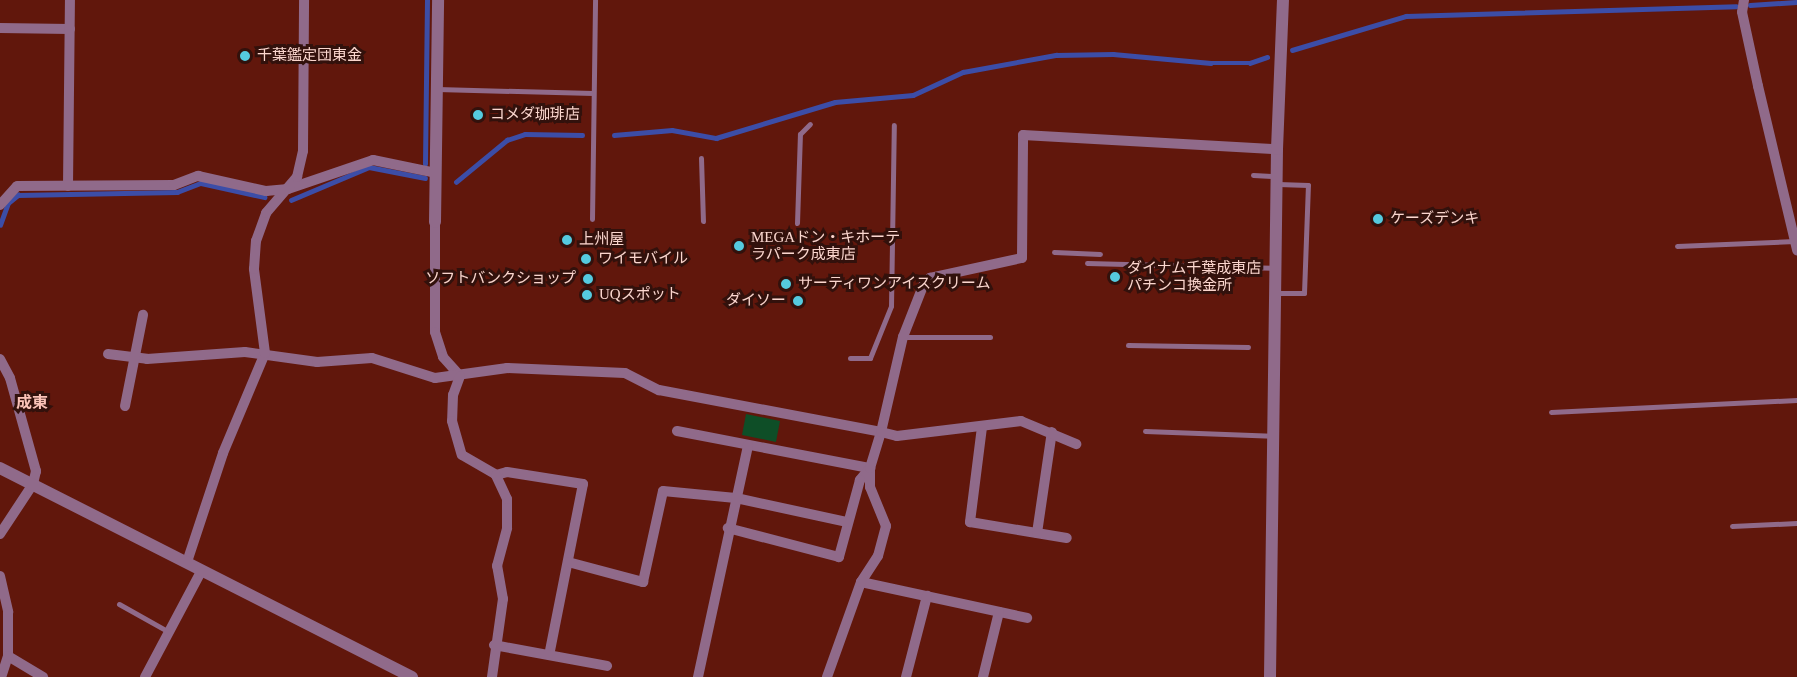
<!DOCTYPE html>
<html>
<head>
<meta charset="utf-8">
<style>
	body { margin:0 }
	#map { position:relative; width:1797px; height:677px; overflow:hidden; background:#61170c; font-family:"Times New Roman","Noto Sans JP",serif }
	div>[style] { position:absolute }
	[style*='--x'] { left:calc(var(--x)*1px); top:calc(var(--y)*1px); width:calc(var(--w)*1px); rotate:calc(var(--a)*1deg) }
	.green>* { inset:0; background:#0e4e27 }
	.stream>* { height:4.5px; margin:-2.25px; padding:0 2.25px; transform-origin:2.25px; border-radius:2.25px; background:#3c4da7 }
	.service>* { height:5px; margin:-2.5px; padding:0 2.5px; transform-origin:2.5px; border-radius:2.5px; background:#906a8a }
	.minor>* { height:10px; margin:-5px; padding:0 5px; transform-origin:5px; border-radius:5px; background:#906a8a }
	.tertiary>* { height:12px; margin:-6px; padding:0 6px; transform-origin:6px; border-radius:6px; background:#906a8a }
	.dots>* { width:16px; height:16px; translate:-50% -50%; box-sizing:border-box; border:3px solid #32110c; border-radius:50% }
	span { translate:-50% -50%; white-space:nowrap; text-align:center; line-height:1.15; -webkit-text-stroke:6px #32110c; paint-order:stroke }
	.poi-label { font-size:15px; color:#fbd6ce }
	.left { translate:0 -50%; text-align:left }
	.right { translate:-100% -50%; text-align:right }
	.neighbourhood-label { font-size:16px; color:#fac3b8; font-weight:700 }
</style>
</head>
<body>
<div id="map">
	<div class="green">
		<div style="clip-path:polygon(746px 414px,780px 421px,776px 442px,742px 435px)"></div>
	</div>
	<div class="stream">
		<div style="--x:1750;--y:5;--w:47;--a:-3.7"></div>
		<div style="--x:1292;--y:50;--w:119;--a:-16.6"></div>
		<div style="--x:1406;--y:16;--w:330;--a:-1.7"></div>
		<div style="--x:614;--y:135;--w:58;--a:-4.9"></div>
		<div style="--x:672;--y:130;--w:45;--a:10.3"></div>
		<div style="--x:716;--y:138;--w:124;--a:-16.8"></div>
		<div style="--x:835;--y:102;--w:78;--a:-5.1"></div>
		<div style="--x:913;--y:95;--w:55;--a:-24.7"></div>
		<div style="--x:963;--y:72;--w:95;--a:-10.4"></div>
		<div style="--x:1056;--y:55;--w:57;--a:-1"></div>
		<div style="--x:1113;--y:54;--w:98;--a:5.2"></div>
		<div style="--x:1211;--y:63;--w:39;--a:0"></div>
		<div style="--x:1250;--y:63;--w:18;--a:-19"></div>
		<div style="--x:425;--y:164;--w:164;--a:-89.3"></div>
		<div style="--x:456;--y:182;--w:66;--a:-39.5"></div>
		<div style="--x:507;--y:140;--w:19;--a:-18"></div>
		<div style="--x:525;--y:134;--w:57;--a:1"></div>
		<div style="--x:291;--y:200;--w:85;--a:-22.9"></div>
		<div style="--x:369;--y:167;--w:57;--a:11.1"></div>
		<div style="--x:0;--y:225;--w:23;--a:-70"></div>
		<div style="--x:8;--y:203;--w:13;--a:-39"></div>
		<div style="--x:18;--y:195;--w:159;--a:-1.1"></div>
		<div style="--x:177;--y:192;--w:26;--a:-21"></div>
		<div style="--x:201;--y:183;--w:65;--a:12.5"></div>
	</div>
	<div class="service">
		<div style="--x:437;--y:89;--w:156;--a:1.5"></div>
		<div style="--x:701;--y:158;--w:63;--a:88.2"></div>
		<div style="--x:1253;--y:175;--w:22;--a:3"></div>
		<div style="--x:592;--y:219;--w:219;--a:-89.2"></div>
		<div style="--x:797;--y:223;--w:89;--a:-88.1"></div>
		<div style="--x:800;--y:134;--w:14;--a:-45"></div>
		<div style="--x:1677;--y:246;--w:118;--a:-2.4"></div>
		<div style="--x:1054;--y:252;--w:46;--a:2.5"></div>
		<div style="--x:1087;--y:263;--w:188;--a:1.5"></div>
		<div style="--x:1275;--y:293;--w:29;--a:0"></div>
		<div style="--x:1304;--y:293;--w:108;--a:-87.9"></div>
		<div style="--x:1308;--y:185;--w:30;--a:-178"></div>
		<div style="--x:903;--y:337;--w:87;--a:0"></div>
		<div style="--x:1128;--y:345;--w:120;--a:1"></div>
		<div style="--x:850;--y:358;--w:20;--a:0"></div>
		<div style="--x:870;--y:358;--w:56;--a:-68"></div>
		<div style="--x:891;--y:306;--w:181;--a:-89.1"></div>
		<div style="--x:1551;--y:412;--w:246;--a:-2.8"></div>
		<div style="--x:1145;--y:431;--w:128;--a:2.2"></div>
		<div style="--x:1732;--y:526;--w:65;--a:-2.6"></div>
		<div style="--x:119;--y:604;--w:57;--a:29.2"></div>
	</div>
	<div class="minor">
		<div style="--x:1744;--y:0;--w:12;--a:99"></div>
		<div style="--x:1742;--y:12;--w:76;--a:77.8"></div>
		<div style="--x:1758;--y:86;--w:169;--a:76.6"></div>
		<div style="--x:0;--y:28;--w:70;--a:0.8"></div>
		<div style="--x:68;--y:186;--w:186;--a:-89.4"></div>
		<div style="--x:0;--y:205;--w:25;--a:-48"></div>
		<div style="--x:17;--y:186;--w:157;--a:-0.4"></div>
		<div style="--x:174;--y:185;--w:26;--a:-21"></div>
		<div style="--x:198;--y:176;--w:70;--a:12.4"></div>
		<div style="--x:266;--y:191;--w:22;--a:-5"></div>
		<div style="--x:288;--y:189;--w:90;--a:-18.8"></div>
		<div style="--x:373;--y:160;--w:64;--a:11.7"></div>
		<div style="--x:435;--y:222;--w:110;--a:90"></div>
		<div style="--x:435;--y:332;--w:26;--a:72"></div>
		<div style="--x:443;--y:357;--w:25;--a:48"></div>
		<div style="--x:108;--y:354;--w:39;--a:7"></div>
		<div style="--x:147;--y:359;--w:98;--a:-4.1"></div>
		<div style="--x:245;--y:352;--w:73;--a:7.9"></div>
		<div style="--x:317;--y:362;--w:55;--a:-4.2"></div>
		<div style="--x:372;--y:358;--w:66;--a:17.6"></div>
		<div style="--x:435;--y:378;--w:73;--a:-7.9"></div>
		<div style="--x:507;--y:368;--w:118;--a:2.4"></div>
		<div style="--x:625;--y:373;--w:38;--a:27"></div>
		<div style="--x:659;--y:390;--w:226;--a:10.7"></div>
		<div style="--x:881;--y:432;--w:98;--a:-77"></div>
		<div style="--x:903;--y:337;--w:55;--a:-68.6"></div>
		<div style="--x:923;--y:286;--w:11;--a:-49"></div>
		<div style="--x:930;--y:278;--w:94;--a:-12.3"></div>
		<div style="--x:1022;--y:258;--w:123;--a:-89.5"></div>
		<div style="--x:1023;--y:135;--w:254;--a:3.2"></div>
		<div style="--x:0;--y:359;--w:21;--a:62"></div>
		<div style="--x:10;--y:378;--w:97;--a:74.4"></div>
		<div style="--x:36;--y:471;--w:13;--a:103"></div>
		<div style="--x:33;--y:484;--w:60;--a:123.4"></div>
		<div style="--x:460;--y:376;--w:20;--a:110"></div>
		<div style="--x:453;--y:395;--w:26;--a:92"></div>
		<div style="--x:452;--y:421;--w:35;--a:74"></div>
		<div style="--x:462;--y:455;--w:39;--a:30"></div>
		<div style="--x:496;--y:475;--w:11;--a:-15"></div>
		<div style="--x:507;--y:472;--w:77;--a:9"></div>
		<div style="--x:583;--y:484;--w:174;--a:101.2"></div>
		<div style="--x:125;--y:406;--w:93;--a:-78.8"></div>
		<div style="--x:982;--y:427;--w:96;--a:97.2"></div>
		<div style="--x:970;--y:522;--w:98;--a:9.4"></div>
		<div style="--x:677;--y:431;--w:197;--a:10.9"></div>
		<div style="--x:870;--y:468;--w:16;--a:130"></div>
		<div style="--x:860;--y:480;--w:80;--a:105.3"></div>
		<div style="--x:839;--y:557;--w:115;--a:-165.4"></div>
		<div style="--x:1037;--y:533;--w:102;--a:-81.6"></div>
		<div style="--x:187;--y:562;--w:115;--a:-71.7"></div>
		<div style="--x:223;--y:453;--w:108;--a:-67.2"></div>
		<div style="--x:265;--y:353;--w:85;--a:-97.5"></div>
		<div style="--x:254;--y:269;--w:28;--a:-86"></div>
		<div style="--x:256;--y:241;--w:30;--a:-70"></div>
		<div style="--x:266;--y:213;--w:48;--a:-49.3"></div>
		<div style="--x:297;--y:177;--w:27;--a:-77"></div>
		<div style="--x:303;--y:151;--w:151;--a:-89.6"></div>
		<div style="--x:568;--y:562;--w:78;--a:14.9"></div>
		<div style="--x:643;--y:582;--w:93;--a:-77.6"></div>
		<div style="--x:663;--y:491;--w:73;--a:5.5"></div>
		<div style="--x:736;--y:498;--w:114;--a:12.2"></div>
		<div style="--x:0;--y:576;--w:37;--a:77"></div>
		<div style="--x:8;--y:612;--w:44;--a:90"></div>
		<div style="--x:8;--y:656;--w:22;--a:108"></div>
		<div style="--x:861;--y:582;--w:170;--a:12.2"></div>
		<div style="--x:494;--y:645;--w:115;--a:10.5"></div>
		<div style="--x:8;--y:656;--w:41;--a:31"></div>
		<div style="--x:145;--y:677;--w:121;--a:-62"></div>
		<div style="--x:492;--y:677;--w:79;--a:-82"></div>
		<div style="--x:503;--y:599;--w:34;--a:-100"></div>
		<div style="--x:497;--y:566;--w:39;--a:-75"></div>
		<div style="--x:507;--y:528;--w:29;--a:-90"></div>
		<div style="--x:507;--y:499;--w:26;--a:-115"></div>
		<div style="--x:698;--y:677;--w:237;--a:-77.8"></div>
		<div style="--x:827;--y:677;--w:101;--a:-70.3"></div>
		<div style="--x:861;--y:582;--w:31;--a:-57"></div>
		<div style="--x:878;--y:556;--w:31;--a:-75"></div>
		<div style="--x:886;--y:526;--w:42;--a:-112.3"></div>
		<div style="--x:870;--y:487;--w:19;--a:-90"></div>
		<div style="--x:870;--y:468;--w:38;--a:-73"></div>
		<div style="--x:881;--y:432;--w:16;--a:14"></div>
		<div style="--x:897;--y:436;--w:125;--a:-6.9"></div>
		<div style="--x:1021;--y:421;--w:60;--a:22.7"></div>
		<div style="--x:906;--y:677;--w:84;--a:-75.5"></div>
		<div style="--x:983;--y:677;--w:67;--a:-76.2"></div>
	</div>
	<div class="tertiary">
		<div style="--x:435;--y:222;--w:222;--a:-89.2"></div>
		<div style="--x:0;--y:468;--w:462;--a:26.9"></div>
		<div style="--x:1270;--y:677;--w:528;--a:-89.24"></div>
		<div style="--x:1277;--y:149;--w:149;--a:-87.7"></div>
	</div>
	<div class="dots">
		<div style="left:245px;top:56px;background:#55cadf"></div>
		<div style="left:478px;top:115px;background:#55cadf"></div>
		<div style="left:1378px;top:219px;background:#55cadf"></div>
		<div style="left:567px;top:240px;background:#55cadf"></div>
		<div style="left:739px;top:246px;background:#55cadf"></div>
		<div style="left:586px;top:259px;background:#55cadf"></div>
		<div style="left:1115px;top:277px;background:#55cadf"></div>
		<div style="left:588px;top:279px;background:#55cadf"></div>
		<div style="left:786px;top:284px;background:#55cadf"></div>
		<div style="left:587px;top:295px;background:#55cadf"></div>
		<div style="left:798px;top:301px;background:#55cadf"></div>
	</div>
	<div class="poi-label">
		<span class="left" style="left:257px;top:56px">千葉鑑定団東金</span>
		<span class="left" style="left:490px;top:115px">コメダ珈琲店</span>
		<span class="left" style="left:1390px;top:219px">ケーズデンキ</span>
		<span class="left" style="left:751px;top:246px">MEGAドン・キホーテ<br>ラパーク成東店</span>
		<span class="left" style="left:579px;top:240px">上州屋</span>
		<span class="left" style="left:598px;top:259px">ワイモバイル</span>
		<span class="left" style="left:1127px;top:277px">ダイナム千葉成東店<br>パチンコ換金所</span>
		<span class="right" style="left:576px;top:279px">ソフトバンクショップ</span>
		<span class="left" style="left:798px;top:284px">サーティワンアイスクリーム</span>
		<span class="left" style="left:599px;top:295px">UQスポット</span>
		<span class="right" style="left:786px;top:301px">ダイソー</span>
	</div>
	<div class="neighbourhood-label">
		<span style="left:32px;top:403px">成東</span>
	</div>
</div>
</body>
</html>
